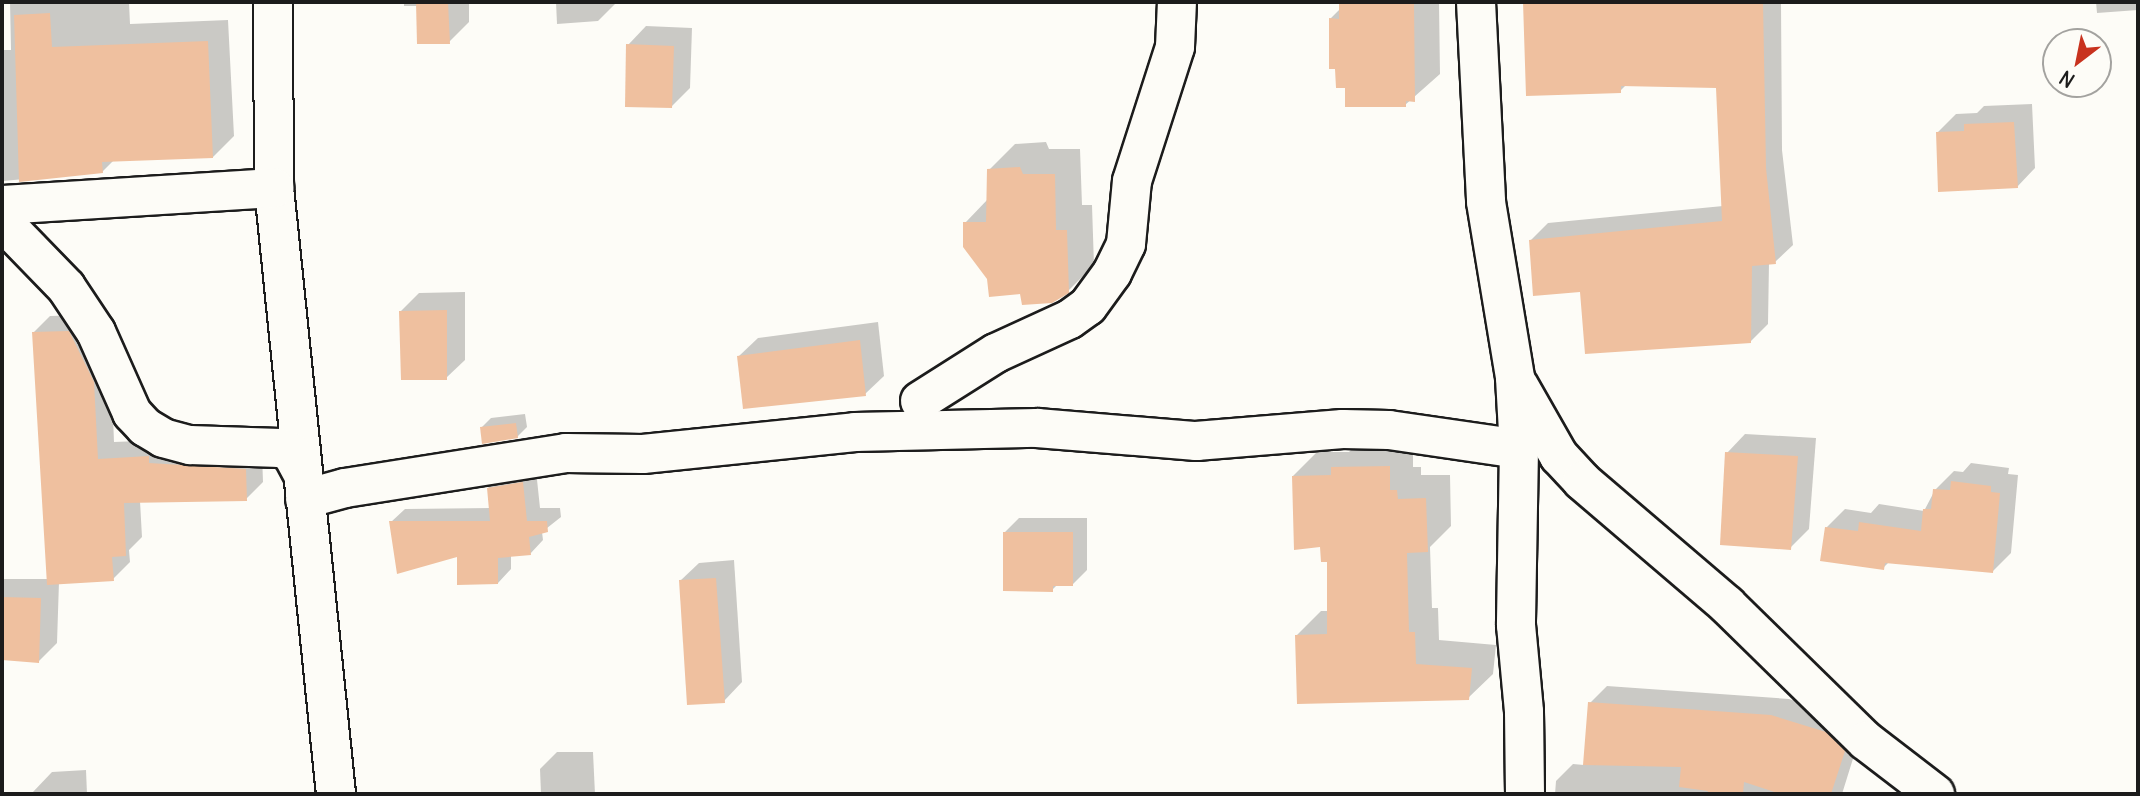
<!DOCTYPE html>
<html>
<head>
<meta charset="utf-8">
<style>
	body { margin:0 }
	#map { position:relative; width:2140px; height:796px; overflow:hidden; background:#fdfcf7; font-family:Delius,sans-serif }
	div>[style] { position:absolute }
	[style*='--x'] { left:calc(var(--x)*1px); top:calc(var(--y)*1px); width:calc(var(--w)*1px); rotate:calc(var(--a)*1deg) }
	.shadow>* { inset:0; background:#0003 }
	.building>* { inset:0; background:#efc09f }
	.roads { filter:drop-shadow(2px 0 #1c1c1c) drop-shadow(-2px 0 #1c1c1c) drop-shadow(0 2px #1c1c1c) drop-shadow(0 -2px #1c1c1c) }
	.street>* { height:38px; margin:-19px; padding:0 19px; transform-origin:19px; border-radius:19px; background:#fdfcf7 }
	span { translate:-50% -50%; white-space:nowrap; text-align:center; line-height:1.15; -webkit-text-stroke:5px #fdfcf7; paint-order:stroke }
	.frame { position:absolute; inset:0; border:4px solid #1c1c1c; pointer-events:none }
	.north { position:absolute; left:2042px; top:28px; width:70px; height:70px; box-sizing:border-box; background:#fdfcf7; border:2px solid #a3a29f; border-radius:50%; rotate:212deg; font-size:19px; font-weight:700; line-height:28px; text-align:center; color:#1c1c1c }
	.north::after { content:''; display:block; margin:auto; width:24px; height:32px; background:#c8321e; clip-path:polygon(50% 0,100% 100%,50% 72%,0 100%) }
</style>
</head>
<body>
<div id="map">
	<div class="shadow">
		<div style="clip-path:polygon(10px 2px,129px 2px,130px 24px,228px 20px,234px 136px,213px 157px,114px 160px,102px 172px,3px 181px,2px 249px,2px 50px,11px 50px)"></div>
		<div style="clip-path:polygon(404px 2px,494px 2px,469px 3px,469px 22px,449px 42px,418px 6px,404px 6px)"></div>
		<div style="clip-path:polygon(556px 2px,617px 2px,598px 21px,557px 24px)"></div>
		<div style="clip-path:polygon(1341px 2px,1439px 2px,1440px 74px,1405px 105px,1346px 86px,1330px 19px,1340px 9px)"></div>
		<div style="clip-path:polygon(1525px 2px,1781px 2px,1782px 150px,1793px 245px,1775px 262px,1769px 263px,1768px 324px,1750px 342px,1582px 291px,1531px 240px,1548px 223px,1723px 206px,1718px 86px,1627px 84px,1620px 91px,1527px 94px)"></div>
		<div style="clip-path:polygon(2096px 2px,2138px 2px,2138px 10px,2097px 13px)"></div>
		<div style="clip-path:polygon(646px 26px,692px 28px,690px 88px,672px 106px,628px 45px)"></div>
		<div style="clip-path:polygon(2032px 104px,2035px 168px,2017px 187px,1937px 133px,1956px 114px,1977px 113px,1984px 106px)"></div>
		<div style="clip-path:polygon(1046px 142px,1049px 149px,1080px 149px,1082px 205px,1092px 205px,1094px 265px,1068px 291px,1022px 292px,989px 278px,965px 223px,988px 199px,989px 170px,1015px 144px)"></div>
		<div style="clip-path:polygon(465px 292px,465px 360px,446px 378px,400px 312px,419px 293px)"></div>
		<div style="clip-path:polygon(86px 315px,111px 365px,114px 442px,165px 440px,262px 453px,263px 482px,246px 499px,140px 501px,142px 537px,129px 550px,130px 562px,113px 579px,59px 582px,57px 643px,39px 661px,2px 639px,2px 579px,49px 579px,33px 333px,50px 316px)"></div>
		<div style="clip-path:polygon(878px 322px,884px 376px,865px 394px,739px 356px,758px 338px)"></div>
		<div style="clip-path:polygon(525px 414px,527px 427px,517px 437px,482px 427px,491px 418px)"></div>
		<div style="clip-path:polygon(1745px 434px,1816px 438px,1809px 529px,1790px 548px,1727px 453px)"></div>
		<div style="clip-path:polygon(1413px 442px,1413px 467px,1421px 467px,1421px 475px,1450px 475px,1451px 526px,1430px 547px,1432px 608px,1438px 608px,1439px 640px,1496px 645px,1493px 674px,1468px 698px,1297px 635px,1321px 611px,1329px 611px,1329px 561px,1293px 476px,1317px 452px,1349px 452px,1357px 444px)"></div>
		<div style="clip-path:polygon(1971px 463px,2009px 468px,2008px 474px,2018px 475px,2011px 553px,1992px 572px,1889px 562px,1883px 568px,1826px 528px,1845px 509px,1871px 513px,1879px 504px,1924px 511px,1935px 490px,1954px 471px,1963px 472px)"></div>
		<div style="clip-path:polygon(536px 470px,540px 508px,560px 508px,561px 517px,542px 532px,543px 540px,530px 554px,511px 555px,511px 569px,498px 583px,458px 555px,391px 522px,405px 509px,491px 508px,488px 488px,502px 475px)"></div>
		<div style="clip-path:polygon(1019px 518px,1087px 518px,1087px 570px,1073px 584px,1058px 584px,1052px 590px,1004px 533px)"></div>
		<div style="clip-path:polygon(734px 560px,742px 682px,724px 701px,680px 581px,699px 563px)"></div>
		<div style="clip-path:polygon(1607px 686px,1789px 699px,1843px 716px,1861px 733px,1842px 794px,1555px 794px,1556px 781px,1573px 764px,1584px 765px,1590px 703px)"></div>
		<div style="clip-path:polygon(557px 752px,593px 752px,595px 794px,541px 794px,540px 769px)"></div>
		<div style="clip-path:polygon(86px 770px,87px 794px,31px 794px,52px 772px)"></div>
	</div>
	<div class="building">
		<div style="clip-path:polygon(416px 2px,448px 2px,450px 44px,417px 44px)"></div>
		<div style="clip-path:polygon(1339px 2px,1414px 2px,1415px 102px,1406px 101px,1406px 107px,1345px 107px,1345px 88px,1336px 88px,1335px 69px,1329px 69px,1329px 18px,1339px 19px)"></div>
		<div style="clip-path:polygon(1523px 2px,1763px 2px,1766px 168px,1776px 264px,1752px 266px,1751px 343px,1585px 354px,1580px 292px,1533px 296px,1529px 240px,1722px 221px,1716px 88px,1621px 86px,1621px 93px,1526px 96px)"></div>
		<div style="clip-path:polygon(50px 13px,52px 47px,208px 41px,213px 158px,102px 162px,103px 173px,19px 182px,14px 15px)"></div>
		<div style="clip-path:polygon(626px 44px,674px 46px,672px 108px,625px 107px)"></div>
		<div style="clip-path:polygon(2014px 122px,2018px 188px,1938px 192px,1936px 132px,1964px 131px,1964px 124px)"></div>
		<div style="clip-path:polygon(1020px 167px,1023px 174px,1055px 174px,1056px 230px,1067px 230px,1069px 293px,1052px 303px,1022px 305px,1020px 294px,989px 297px,987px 279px,963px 247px,963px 222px,986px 222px,987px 169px)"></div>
		<div style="clip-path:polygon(447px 310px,447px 380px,401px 380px,399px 311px)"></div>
		<div style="clip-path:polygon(69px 331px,94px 382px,98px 459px,149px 456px,149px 463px,246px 469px,247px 501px,124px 503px,126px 556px,112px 557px,114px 581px,47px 585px,32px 332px)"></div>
		<div style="clip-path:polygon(860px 340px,866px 396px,743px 409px,737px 356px)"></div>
		<div style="clip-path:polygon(516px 423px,518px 438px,482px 444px,480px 427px)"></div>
		<div style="clip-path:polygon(1725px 452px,1798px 456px,1791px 550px,1720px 545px)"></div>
		<div style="clip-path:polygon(1390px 466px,1390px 490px,1397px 490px,1398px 499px,1426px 498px,1428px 552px,1407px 553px,1409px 632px,1415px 632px,1416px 664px,1472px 668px,1469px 700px,1297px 704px,1295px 635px,1327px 634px,1327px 562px,1321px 562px,1320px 547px,1294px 550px,1292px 476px,1331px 475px,1331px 467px)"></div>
		<div style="clip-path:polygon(1951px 481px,1991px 486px,1991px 492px,2000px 493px,1993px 573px,1885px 563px,1884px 570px,1820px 561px,1825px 527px,1858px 531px,1859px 522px,1921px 531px,1923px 509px,1931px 509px,1933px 489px,1950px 490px)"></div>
		<div style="clip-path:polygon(523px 482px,527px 521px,547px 521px,548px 532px,529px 537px,531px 555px,498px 558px,498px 584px,457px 585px,457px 557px,397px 574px,389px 521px,490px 521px,487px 488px)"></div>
		<div style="clip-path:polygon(1003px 532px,1073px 532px,1073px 586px,1053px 586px,1053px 592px,1003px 591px)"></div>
		<div style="clip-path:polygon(716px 578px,725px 703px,687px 705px,679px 580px)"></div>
		<div style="clip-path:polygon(2px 597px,41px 598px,39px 663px,2px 660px)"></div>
		<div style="clip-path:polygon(1588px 702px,1771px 715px,1826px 732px,1845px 751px,1831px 794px,1781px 794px,1744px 782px,1743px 794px,1707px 794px,1708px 791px,1679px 787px,1681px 767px,1583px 765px)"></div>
	</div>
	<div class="roads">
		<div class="street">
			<div style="--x:273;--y:2;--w:186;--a:89.7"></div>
			<div style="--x:274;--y:188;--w:609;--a:84.16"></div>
			<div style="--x:1476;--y:2;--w:200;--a:87.1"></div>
			<div style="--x:1486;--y:202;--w:178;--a:80.6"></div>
			<div style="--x:1515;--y:378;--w:71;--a:86.8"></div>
			<div style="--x:1519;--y:449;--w:176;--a:91"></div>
			<div style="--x:1516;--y:625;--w:87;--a:84.7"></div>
			<div style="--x:1524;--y:712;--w:82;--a:89.3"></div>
			<div style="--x:2;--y:205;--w:273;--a:-3.6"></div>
			<div style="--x:2;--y:221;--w:92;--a:45.9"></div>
			<div style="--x:66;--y:287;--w:54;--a:56.3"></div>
			<div style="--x:96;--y:332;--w:89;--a:66"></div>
			<div style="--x:132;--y:413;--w:19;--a:47"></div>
			<div style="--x:145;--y:427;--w:21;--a:31"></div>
			<div style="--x:163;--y:438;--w:28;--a:15"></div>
			<div style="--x:190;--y:445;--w:90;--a:1.9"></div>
			<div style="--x:280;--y:448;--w:12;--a:20"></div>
			<div style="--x:291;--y:452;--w:24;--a:62"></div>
			<div style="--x:1519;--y:386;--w:81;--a:60.3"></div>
			<div style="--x:1559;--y:456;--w:34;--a:47"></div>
			<div style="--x:1582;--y:481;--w:191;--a:40.5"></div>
			<div style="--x:1727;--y:605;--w:194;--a:44.4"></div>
			<div style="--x:1866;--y:741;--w:87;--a:37.5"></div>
			<div style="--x:920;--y:401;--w:90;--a:-32.3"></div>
			<div style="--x:996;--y:353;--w:81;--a:-24.7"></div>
			<div style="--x:1070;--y:319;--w:22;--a:-36"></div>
			<div style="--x:1088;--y:306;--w:41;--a:-54"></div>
			<div style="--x:1112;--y:273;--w:32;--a:-64"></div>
			<div style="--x:1126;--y:244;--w:63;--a:-84.6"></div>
			<div style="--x:1132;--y:181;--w:141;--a:-72.2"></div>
			<div style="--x:1175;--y:47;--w:45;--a:-87.5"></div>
			<div style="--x:305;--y:499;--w:41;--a:-15.4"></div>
			<div style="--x:345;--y:488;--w:224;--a:-9"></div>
			<div style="--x:566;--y:453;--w:77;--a:0.7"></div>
			<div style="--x:643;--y:454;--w:213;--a:-5.9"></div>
			<div style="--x:855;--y:432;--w:182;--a:-1.3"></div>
			<div style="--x:1037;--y:428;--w:160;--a:4.7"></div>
			<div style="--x:1196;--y:441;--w:147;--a:-4.7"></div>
			<div style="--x:1343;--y:429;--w:46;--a:1.2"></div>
			<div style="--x:1389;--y:430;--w:131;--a:8.3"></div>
		</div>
	</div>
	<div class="frame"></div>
	<div class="north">N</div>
</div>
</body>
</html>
